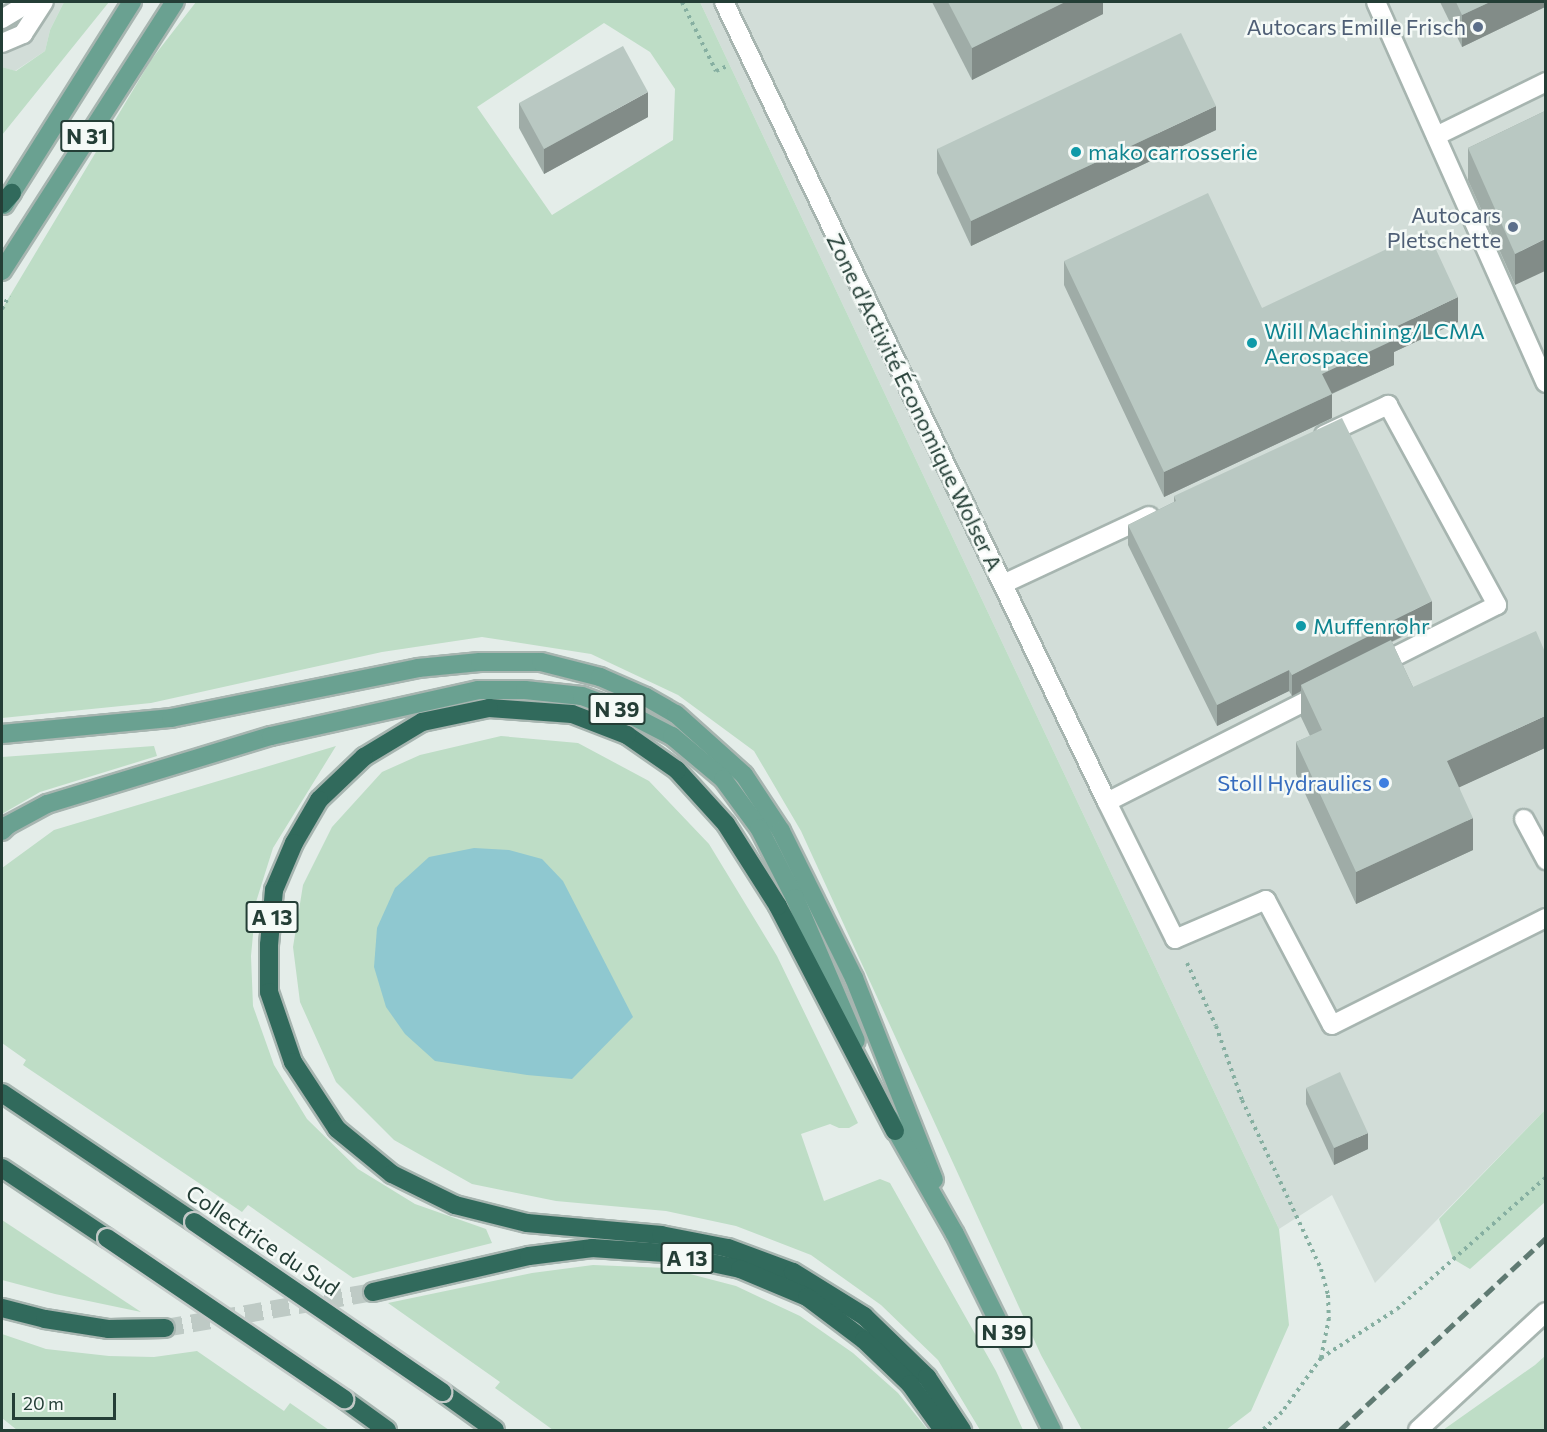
<!DOCTYPE html>
<html>
<head>
<meta charset="utf-8">
<style>
	body { margin:0 }
	#map { position:relative; width:1547px; height:1432px; overflow:hidden; background:#e4ede9; font-family:Commissioner,sans-serif }
	div>[style] { position:absolute }
	[style*='--x'] { left:calc(var(--x)*1px); top:calc(var(--y)*1px); width:calc(var(--w)*1px); rotate:calc(var(--a)*1deg) }
	.built>* { inset:0; background:#d2ddd8 }
	.green>* { inset:0; background:#beddc6 }
	.water>* { inset:0; background:#8fc8d0 }
	.motorway-tunnel>* { height:18px; margin-top:-9px; transform-origin:0; background:repeating-linear-gradient(90deg,#becac5 0 18px,transparent 0 27px) }
	.path>* { height:4px; margin-top:-2px; transform-origin:0; background:repeating-linear-gradient(90deg,#86afa1 0 3px,transparent 0 7.5px) }
	.roads { filter:drop-shadow(2px 0 #a7b5b0) drop-shadow(-2px 0 #a7b5b0) drop-shadow(0 2px #a7b5b0) drop-shadow(0 -2px #a7b5b0) }
	.service>* { height:18px; margin:-9px; padding:0 9px; transform-origin:9px; border-radius:9px; background:#fff }
	.primary>* { height:18px; margin:-9px; padding:0 9px; transform-origin:9px; border-radius:9px; background:#6aa191 }
	.motorway>* { height:18px; margin:-9px; padding:0 9px; transform-origin:9px; border-radius:9px; background:#316a5c }
	.rail>* { height:4.5px; margin-top:-2.25px; transform-origin:0; background:repeating-linear-gradient(90deg,#5f7a72 0 12px,transparent 0 18px) }
	.bridges { filter:drop-shadow(2px 0 #c2c9c7) drop-shadow(-2px 0 #c2c9c7) drop-shadow(0 2px #c2c9c7) drop-shadow(0 -2px #c2c9c7) }
	.motorway-bridge>* { height:18px; margin:-9px; padding:0 9px; transform-origin:9px; border-radius:9px; background:#316a5c }
	.wall>* { inset:0; background:#9faca7 }
	.shaded-wall>* { inset:0; background:#828c88 }
	.building>* { inset:0; background:#b9c8c2 }
	.dots>* { width:16px; height:16px; translate:-50% -50%; box-sizing:border-box; border:3px solid #f5faf7; border-radius:50% }
	span { translate:-50% -50%; white-space:nowrap; text-align:center; line-height:1.15; -webkit-text-stroke:5px #f5faf7; paint-order:stroke }
	.shield-label span { padding:2px 4px; background:#f5faf7; border:2px solid; border-radius:4px; -webkit-text-stroke-width:0 }
	.shield-label { font-size:21px; color:#243e36; font-weight:700 }
	.service-label { font-size:22px; color:#4e5e75 }
	.right { translate:-100% -50%; text-align:right }
	.culture-label { font-size:22px; color:#0d838f }
	.left { translate:0 -50%; text-align:left }
	.street-label { font-size:22px; color:#243e36 }
	.shop-label { font-size:22px; color:#366cbe }
	.frame { position:absolute; inset:0; border:3px solid #243e36; pointer-events:none }
	.scale { position:absolute; left:12px; top:1393px; width:104px; height:27px; box-sizing:border-box; border:3px solid #243e36; border-top:0; padding-left:8px; font-size:18px; line-height:21px; white-space:nowrap; color:#243e36; -webkit-text-stroke:4px #f5faf7; paint-order:stroke }
</style>
</head>
<body>
<div id="map">
	<div class="built">
		<div style="clip-path:polygon(2px 2px,64px 2px,50px 30px,45px 51px,15px 71px,2px 67px)"></div>
		<div style="clip-path:polygon(700px 2px,1545px 2px,1545px 1110px,1375px 1283px,1332px 1195px,1279px 1229px)"></div>
	</div>
	<div class="green">
		<div style="clip-path:polygon(64px 2px,109px 2px,2px 135px,2px 67px,16px 71px,45px 51px,50px 30px)"></div>
		<div style="clip-path:polygon(evenodd,196px 2px,700px 2px,1279px 1229px,1289px 1325px,1251px 1411px,1226px 1430px,1082px 1430px,1041px 1355px,801px 831px,754px 751px,678px 695px,591px 654px,482px 637px,382px 652px,151px 703px,2px 718px,2px 309px,151px 60px,196px 2px,604px 23px,650px 52px,675px 89px,673px 140px,552px 215px,477px 107px,604px 23px)"></div>
		<div style="clip-path:polygon(501px 736px,578px 743px,649px 781px,709px 844px,777px 956px,858px 1123px,849px 1128px,839px 1128px,830px 1124px,801px 1134px,824px 1201px,880px 1179px,890px 1183px,996px 1371px,1023px 1430px,980px 1430px,938px 1360px,881px 1305px,811px 1255px,736px 1226px,666px 1211px,556px 1201px,472px 1184px,394px 1140px,336px 1082px,300px 1002px,293px 947px,303px 885px,332px 827px,382px 772px,420px 755px)"></div>
		<div style="clip-path:polygon(154px 746px,157px 756px,40px 792px,2px 814px,2px 757px)"></div>
		<div style="clip-path:polygon(336px 746px,273px 848px,256px 902px,251px 956px,253px 1006px,274px 1065px,307px 1119px,358px 1169px,415px 1204px,486px 1229px,492px 1243px,353px 1278px,248px 1205px,242px 1212px,23px 1065px,26px 1060px,2px 1043px,2px 868px,54px 830px)"></div>
		<div style="clip-path:polygon(1545px 1110px,1545px 1202px,1470px 1269px,1453px 1259px,1439px 1219px)"></div>
		<div style="clip-path:polygon(2px 1220px,55px 1255px,141px 1312px,55px 1294px,2px 1280px)"></div>
		<div style="clip-path:polygon(593px 1265px,667px 1268px,736px 1286px,800px 1316px,853px 1353px,898px 1393px,928px 1430px,553px 1430px,495px 1388px,500px 1382px,388px 1303px,532px 1273px)"></div>
		<div style="clip-path:polygon(2px 1334px,46px 1349px,109px 1356px,154px 1357px,197px 1351px,284px 1411px,290px 1403px,329px 1430px,17px 1430px,2px 1418px)"></div>
		<div style="clip-path:polygon(1545px 1356px,1545px 1430px,1443px 1430px,1535px 1365px)"></div>
	</div>
	<div class="water">
		<div style="clip-path:polygon(474px 848px,509px 850px,542px 859px,563px 881px,633px 1017px,572px 1079px,527px 1075px,435px 1061px,405px 1034px,386px 1007px,374px 967px,377px 928px,395px 888px,429px 857px)"></div>
	</div>
	<div class="motorway-tunnel">
		<div style="--x:165;--y:1328;--w:211;--a:-9.8"></div>
	</div>
	<div class="path">
		<div style="--x:682;--y:2;--w:77;--a:63.8"></div>
		<div style="--x:716;--y:71;--w:12;--a:-24"></div>
		<div style="--x:2;--y:309;--w:15;--a:-62"></div>
		<div style="--x:1187;--y:963;--w:69;--a:65.3"></div>
		<div style="--x:1216;--y:1026;--w:78;--a:70.6"></div>
		<div style="--x:1242;--y:1100;--w:187;--a:64.9"></div>
		<div style="--x:1321;--y:1269;--w:27;--a:75"></div>
		<div style="--x:1328;--y:1295;--w:23;--a:88"></div>
		<div style="--x:1329;--y:1318;--w:41;--a:101.3"></div>
		<div style="--x:1321;--y:1358;--w:67;--a:125.8"></div>
		<div style="--x:1282;--y:1412;--w:26;--a:137"></div>
		<div style="--x:1321;--y:1358;--w:90;--a:-32.8"></div>
		<div style="--x:1397;--y:1309;--w:199;--a:-41.5"></div>
	</div>
	<div class="roads">
		<div class="service">
			<div style="--x:724;--y:2;--w:887;--a:64.42"></div>
			<div style="--x:1107;--y:802;--w:153;--a:63.6"></div>
			<div style="--x:1175;--y:939;--w:99;--a:-23.2"></div>
			<div style="--x:1266;--y:900;--w:141;--a:62.2"></div>
			<div style="--x:1332;--y:1025;--w:239;--a:-26.6"></div>
			<div style="--x:1376;--y:2;--w:417;--a:66"></div>
			<div style="--x:2;--y:19;--w:33;--a:-31"></div>
			<div style="--x:2;--y:43;--w:23;--a:-23"></div>
			<div style="--x:23;--y:34;--w:38;--a:-57"></div>
			<div style="--x:1436;--y:136;--w:123;--a:-26.1"></div>
			<div style="--x:1324;--y:435;--w:71;--a:-25.1"></div>
			<div style="--x:1388;--y:405;--w:228;--a:61.4"></div>
			<div style="--x:1497;--y:605;--w:136;--a:153.2"></div>
			<div style="--x:1003;--y:584;--w:161;--a:-25"></div>
			<div style="--x:1107;--y:802;--w:241;--a:-26.9"></div>
			<div style="--x:1524;--y:819;--w:47;--a:61.8"></div>
			<div style="--x:1418;--y:1430;--w:174;--a:-42.7"></div>
		</div>
		<div class="primary">
			<div style="--x:4;--y:205;--w:240;--a:-57.8"></div>
			<div style="--x:2;--y:271;--w:320;--a:-57.3"></div>
			<div style="--x:2;--y:734;--w:170;--a:-5.4"></div>
			<div style="--x:171;--y:718;--w:252;--a:-11.4"></div>
			<div style="--x:418;--y:668;--w:62;--a:-5.5"></div>
			<div style="--x:480;--y:662;--w:61;--a:0"></div>
			<div style="--x:541;--y:662;--w:61;--a:14.3"></div>
			<div style="--x:600;--y:677;--w:50;--a:23.5"></div>
			<div style="--x:646;--y:697;--w:34;--a:30"></div>
			<div style="--x:676;--y:714;--w:91;--a:41.9"></div>
			<div style="--x:744;--y:775;--w:67;--a:56.5"></div>
			<div style="--x:781;--y:831;--w:164;--a:63.6"></div>
			<div style="--x:854;--y:978;--w:217;--a:68.4"></div>
			<div style="--x:2;--y:831;--w:8;--a:-45"></div>
			<div style="--x:8;--y:825;--w:44;--a:-28.3"></div>
			<div style="--x:47;--y:804;--w:234;--a:-16.9"></div>
			<div style="--x:271;--y:736;--w:212;--a:-12.5"></div>
			<div style="--x:478;--y:690;--w:47;--a:0"></div>
			<div style="--x:525;--y:690;--w:57;--a:6"></div>
			<div style="--x:582;--y:696;--w:46;--a:20.4"></div>
			<div style="--x:625;--y:712;--w:53;--a:27.1"></div>
			<div style="--x:672;--y:736;--w:67;--a:40.1"></div>
			<div style="--x:723;--y:779;--w:61;--a:53.7"></div>
			<div style="--x:759;--y:828;--w:79;--a:62.8"></div>
			<div style="--x:795;--y:898;--w:155;--a:66.9"></div>
			<div style="--x:889;--y:1118;--w:133;--a:60.4"></div>
			<div style="--x:955;--y:1234;--w:219;--a:63.7"></div>
		</div>
		<div class="motorway">
			<div style="--x:2;--y:204;--w:15;--a:-48"></div>
			<div style="--x:2;--y:1093;--w:231;--a:33.9"></div>
			<div style="--x:895;--y:1131;--w:254;--a:-117.5"></div>
			<div style="--x:778;--y:906;--w:97;--a:-122.4"></div>
			<div style="--x:726;--y:824;--w:73;--a:-132.2"></div>
			<div style="--x:677;--y:770;--w:61;--a:-145"></div>
			<div style="--x:627;--y:735;--w:59;--a:-159.1"></div>
			<div style="--x:572;--y:714;--w:83;--a:-175.9"></div>
			<div style="--x:489;--y:708;--w:68;--a:168.2"></div>
			<div style="--x:422;--y:722;--w:68;--a:148.9"></div>
			<div style="--x:364;--y:757;--w:62;--a:136.3"></div>
			<div style="--x:319;--y:800;--w:50;--a:120.2"></div>
			<div style="--x:294;--y:843;--w:51;--a:113.1"></div>
			<div style="--x:274;--y:890;--w:55;--a:95.2"></div>
			<div style="--x:269;--y:945;--w:47;--a:90"></div>
			<div style="--x:269;--y:992;--w:74;--a:71.1"></div>
			<div style="--x:293;--y:1062;--w:80;--a:56.7"></div>
			<div style="--x:337;--y:1129;--w:71;--a:39.3"></div>
			<div style="--x:392;--y:1174;--w:70;--a:26.2"></div>
			<div style="--x:455;--y:1205;--w:74;--a:14"></div>
			<div style="--x:527;--y:1223;--w:135;--a:5.1"></div>
			<div style="--x:661;--y:1235;--w:68;--a:11"></div>
			<div style="--x:728;--y:1248;--w:69;--a:20.3"></div>
			<div style="--x:793;--y:1272;--w:84;--a:31.8"></div>
			<div style="--x:864;--y:1316;--w:88;--a:44.1"></div>
			<div style="--x:927;--y:1377;--w:64;--a:56.6"></div>
			<div style="--x:2;--y:1168;--w:126;--a:33.7"></div>
			<div style="--x:373;--y:1292;--w:160;--a:-13"></div>
			<div style="--x:529;--y:1256;--w:64;--a:-7.2"></div>
			<div style="--x:592;--y:1248;--w:73;--a:3.9"></div>
			<div style="--x:665;--y:1253;--w:77;--a:12"></div>
			<div style="--x:740;--y:1269;--w:73;--a:22.7"></div>
			<div style="--x:807;--y:1297;--w:71;--a:37"></div>
			<div style="--x:864;--y:1340;--w:64;--a:43.7"></div>
			<div style="--x:910;--y:1384;--w:57;--a:54.3"></div>
			<div style="--x:2;--y:1308;--w:44;--a:14.3"></div>
			<div style="--x:45;--y:1319;--w:65;--a:8.9"></div>
			<div style="--x:109;--y:1329;--w:56;--a:-1"></div>
			<div style="--x:442;--y:1392;--w:65;--a:35.6"></div>
			<div style="--x:344;--y:1399;--w:53;--a:35.8"></div>
		</div>
	</div>
	<div class="rail">
		<div style="--x:1340;--y:1430;--w:282;--a:-43"></div>
	</div>
	<div class="bridges">
		<div class="motorway-bridge">
			<div style="--x:194;--y:1222;--w:301;--a:34.4"></div>
			<div style="--x:107;--y:1238;--w:287;--a:34.2"></div>
		</div>
	</div>
	<div class="wall">
		<div style="clip-path:polygon(932px 2px,1103px 2px,1103px 14px,972px 80px)"></div>
		<div style="clip-path:polygon(1440px 2px,1545px 2px,1545px 7px,1462px 47px)"></div>
		<div style="clip-path:polygon(519px 103px,648px 117px,544px 174px,519px 128px)"></div>
		<div style="clip-path:polygon(1545px 111px,1515px 285px,1468px 180px,1468px 148px)"></div>
		<div style="clip-path:polygon(1216px 130px,971px 246px,937px 173px,937px 149px)"></div>
		<div style="clip-path:polygon(1064px 261px,1262px 308px,1458px 322px,1394px 352px,1394px 365px,1332px 394px,1332px 418px,1164px 497px,1064px 285px)"></div>
		<div style="clip-path:polygon(1174px 496px,1432px 622px,1392px 642px,1413px 687px,1545px 748px,1459px 787px,1473px 850px,1356px 904px,1296px 774px,1296px 742px,1310px 736px,1301px 717px,1301px 691px,1292px 696px,1289px 691px,1217px 726px,1128px 545px,1128px 525px,1174px 502px)"></div>
		<div style="clip-path:polygon(1306px 1088px,1368px 1149px,1334px 1165px,1306px 1104px)"></div>
	</div>
	<div class="shaded-wall">
		<div style="clip-path:polygon(1065px 2px,1103px 2px,1103px 14px,972px 80px,972px 48px)"></div>
		<div style="clip-path:polygon(1490px 2px,1545px 2px,1545px 7px,1462px 47px,1462px 15px)"></div>
		<div style="clip-path:polygon(648px 92px,648px 117px,544px 174px,544px 149px)"></div>
		<div style="clip-path:polygon(1216px 106px,1216px 130px,971px 246px,971px 221px)"></div>
		<div style="clip-path:polygon(1545px 239px,1545px 271px,1515px 285px,1515px 254px)"></div>
		<div style="clip-path:polygon(1458px 297px,1458px 322px,1394px 352px,1394px 365px,1322px 398px,1322px 374px,1389px 330px)"></div>
		<div style="clip-path:polygon(1332px 394px,1332px 418px,1164px 497px,1164px 472px)"></div>
		<div style="clip-path:polygon(1432px 601px,1432px 622px,1301px 685px,1301px 691px,1292px 696px,1292px 675px,1380px 627px)"></div>
		<div style="clip-path:polygon(1289px 670px,1289px 691px,1217px 726px,1217px 705px)"></div>
		<div style="clip-path:polygon(1545px 716px,1545px 748px,1447px 793px,1447px 761px)"></div>
		<div style="clip-path:polygon(1473px 818px,1473px 850px,1356px 904px,1356px 872px)"></div>
		<div style="clip-path:polygon(1368px 1133px,1368px 1149px,1334px 1165px,1334px 1148px)"></div>
	</div>
	<div class="building">
		<div style="clip-path:polygon(948px 2px,1065px 2px,972px 48px)"></div>
		<div style="clip-path:polygon(1456px 2px,1490px 2px,1462px 15px)"></div>
		<div style="clip-path:polygon(1181px 33px,1216px 106px,971px 221px,937px 149px)"></div>
		<div style="clip-path:polygon(623px 46px,648px 92px,544px 149px,519px 103px)"></div>
		<div style="clip-path:polygon(1545px 111px,1545px 239px,1515px 254px,1468px 148px)"></div>
		<div style="clip-path:polygon(1208px 193px,1262px 308px,1427px 230px,1458px 297px,1389px 330px,1394px 340px,1322px 374px,1332px 394px,1164px 472px,1064px 261px)"></div>
		<div style="clip-path:polygon(1342px 418px,1432px 601px,1380px 627px,1381px 630px,1292px 675px,1289px 670px,1217px 705px,1128px 525px,1176px 501px,1174px 496px)"></div>
		<div style="clip-path:polygon(1536px 631px,1545px 652px,1545px 716px,1447px 761px,1473px 818px,1356px 872px,1296px 742px,1322px 730px,1301px 685px,1391px 640px,1413px 687px)"></div>
		<div style="clip-path:polygon(1340px 1072px,1368px 1133px,1334px 1148px,1306px 1088px)"></div>
	</div>
	<div class="dots">
		<div style="left:1478px;top:27px;background:#5c6f8a"></div>
		<div style="left:1076px;top:152px;background:#0f9aa8"></div>
		<div style="left:1513px;top:227px;background:#5c6f8a"></div>
		<div style="left:1252px;top:343px;background:#0f9aa8"></div>
		<div style="left:1301px;top:626px;background:#0f9aa8"></div>
		<div style="left:1384px;top:783px;background:#3f7fe0"></div>
	</div>
	<div class="shield-label">
		<span style="left:87px;top:136px">N 31</span>
		<span style="left:617px;top:709px">N 39</span>
		<span style="left:272px;top:917px">A 13</span>
		<span style="left:687px;top:1258px">A 13</span>
		<span style="left:1004px;top:1332px">N 39</span>
	</div>
	<div class="service-label">
		<span class="right" style="left:1466px;top:27px">Autocars Emille Frisch</span>
		<span class="right" style="left:1501px;top:227px">Autocars<br>Pletschette</span>
	</div>
	<div class="culture-label">
		<span class="left" style="left:1088px;top:152px">mako carrosserie</span>
		<span class="left" style="left:1264px;top:343px">Will Machining/LCMA<br>Aerospace</span>
		<span class="left" style="left:1313px;top:626px">Muffenrohr</span>
	</div>
	<div class="street-label">
		<span style="left:915px;top:402px;rotate:64deg">Zone d'Activité Économique Wolser A</span>
		<span style="left:263px;top:1240px;rotate:34deg">Collectrice du Sud</span>
	</div>
	<div class="shop-label">
		<span class="right" style="left:1372px;top:783px">Stoll Hydraulics</span>
	</div>
	<div class="frame"></div>
	<div class="scale">20 m</div>
</div>
</body>
</html>
